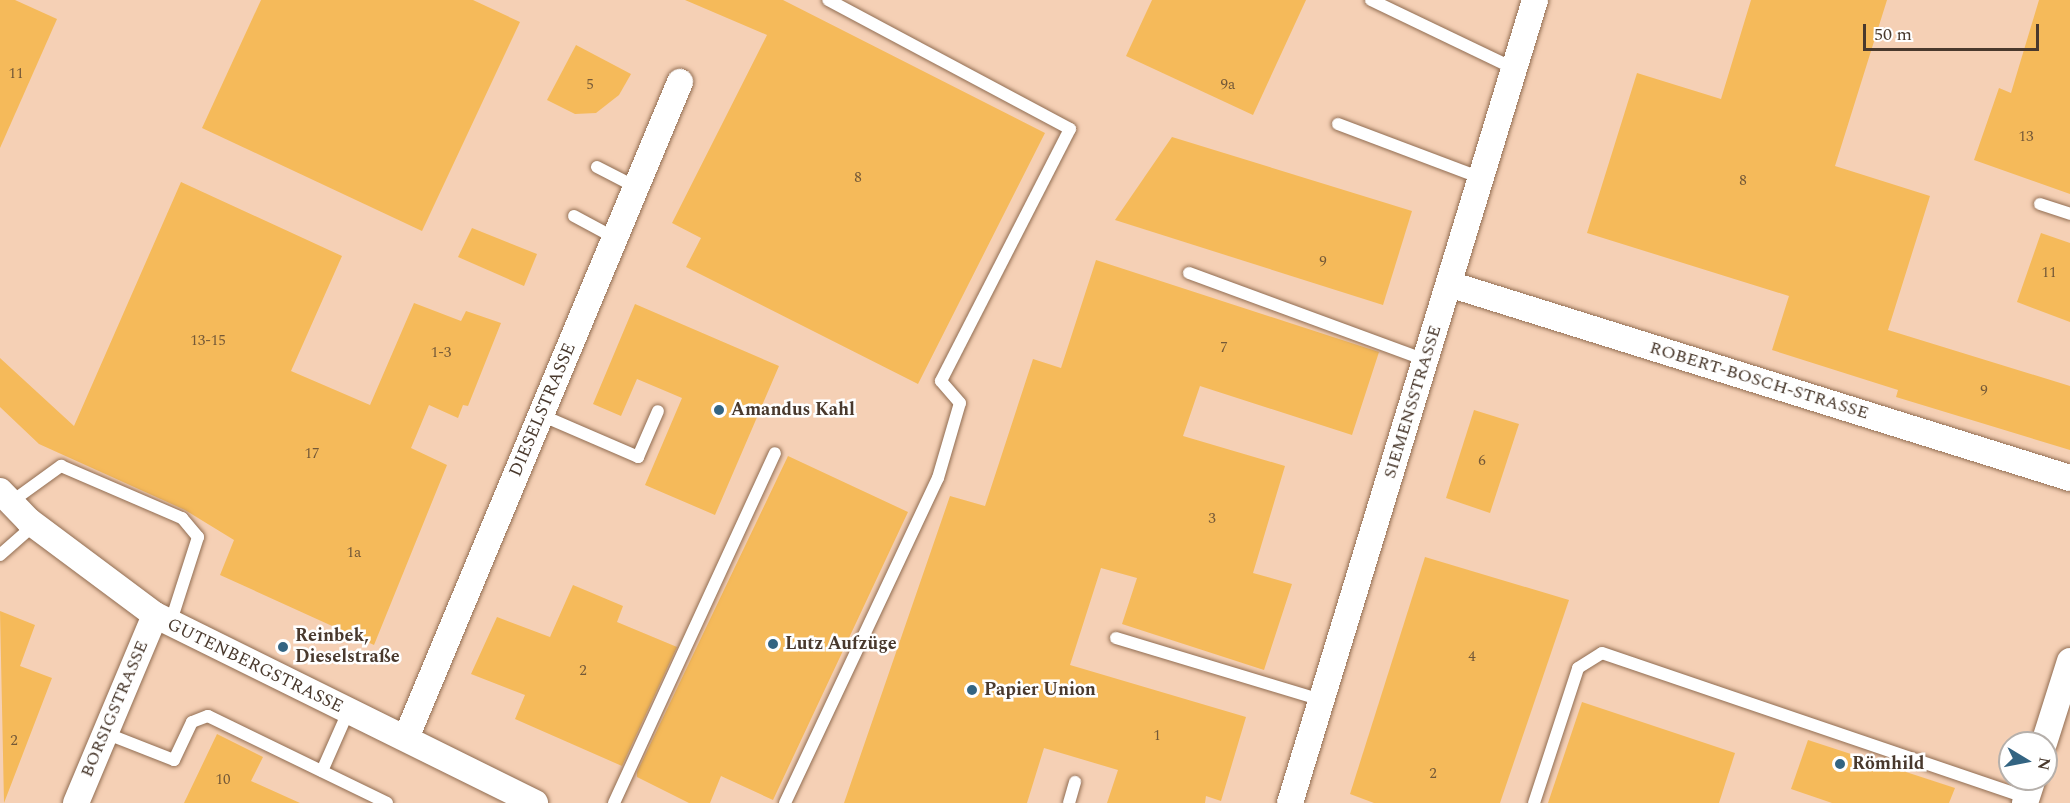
<!DOCTYPE html>
<html>
<head>
<meta charset="utf-8">
<style>
  body { margin:0 }
  #map { position:relative; width:2070px; height:803px; overflow:hidden; background:#feddc5; font-family:Spectral,serif }
  div>[style] { position:absolute }
  [style*='--x'] { left:calc(var(--x)*1px); top:calc(var(--y)*1px); width:calc(var(--w)*1px); rotate:calc(var(--a)*1deg) }
  .built>* { inset:0; background:#f5d0b5 }
  .building>* { inset:0; background:#f5ba5a }
  .roads { filter:drop-shadow(0 0 2px #916d52) drop-shadow(0 0 2px #916d52) }
  .lane>* { height:12px; margin:-6px; padding:0 6px; transform-origin:6px; border-radius:6px; background:#fff }
  .street>* { height:26px; margin:-13px; padding:0 13px; transform-origin:13px; border-radius:13px; background:#fff }
  .dots>* { width:16px; height:16px; translate:-50% -50%; box-sizing:border-box; border:3px solid #fff; border-radius:50% }
  span { translate:-50% -50%; white-space:nowrap; text-align:center; line-height:1.15; -webkit-text-stroke:5px #fff; paint-order:stroke }
  .number-label { font-size:15px; color:#745938 }
  .number-label span { -webkit-text-stroke-width:0 }
  .street-label { font-size:18px; color:#49392d }
  .poi-label { font-size:18px; color:#49392d; font-weight:700 }
  .left { translate:0 -50%; text-align:left }
  .north { position:absolute; left:1998px; top:731px; width:60px; height:60px; box-sizing:border-box; background:#fff; border:2px solid #b6b0ab; border-radius:50%; rotate:100deg; font-size:16px; font-weight:700; line-height:24px; text-align:center; color:#49392d }
  .north::after { content:''; display:block; margin:auto; width:21px; height:27px; background:#336482; clip-path:polygon(50% 0,100% 100%,50% 72%,0 100%) }
  .scale { position:absolute; left:1863px; top:24px; width:176px; height:27px; box-sizing:border-box; border:3px solid #49392d; border-top:0; padding-left:8px; font-size:18px; line-height:21px; white-space:nowrap; color:#49392d; -webkit-text-stroke:4px #fff; paint-order:stroke }
</style>
</head>
<body>
<div id="map">
  <div class="built">
    <div style="clip-path:polygon(evenodd,0 0,2070px 0,2070px 803px,0 803px,0 0,2010px 743px,2046px 743px,2046px 779px,2010px 779px,2010px 743px)"></div>
  </div>
  <div class="building">
    <div style="clip-path:polygon(0 0,15px 0,57px 19px,0 148px)"></div>
    <div style="clip-path:polygon(261px 0,473px 0,520px 22px,422px 231px,202px 128px)"></div>
    <div style="clip-path:polygon(685px 0,783px 0,1045px 133px,918px 384px,686px 267px,701px 238px,672px 223px,767px 35px)"></div>
    <div style="clip-path:polygon(1152px 0,1306px 0,1253px 115px,1126px 56px)"></div>
    <div style="clip-path:polygon(1751px 0,1887px 0,1835px 166px,1930px 196px,1888px 330px,2070px 386px,2070px 450px,1896px 397px,1898px 390px,1772px 350px,1789px 296px,1587px 233px,1637px 73px,1721px 99px)"></div>
    <div style="clip-path:polygon(2039px 0,2070px 0,2070px 194px,1974px 160px,1999px 88px,2011px 93px)"></div>
    <div style="clip-path:polygon(576px 45px,631px 74px,619px 95px,596px 113px,575px 114px,547px 100px)"></div>
    <div style="clip-path:polygon(1172px 137px,1412px 211px,1383px 305px,1115px 220px)"></div>
    <div style="clip-path:polygon(181px 182px,342px 256px,291px 371px,370px 405px,414px 303px,461px 321px,466px 311px,501px 323px,468px 406px,463px 405px,458px 418px,429px 405px,411px 448px,447px 465px,374px 645px,220px 575px,234px 540px,185px 510px,39px 444px,0 407px,0 358px,74px 426px)"></div>
    <div style="clip-path:polygon(472px 228px,537px 254px,524px 286px,458px 257px)"></div>
    <div style="clip-path:polygon(2041px 233px,2070px 243px,2070px 322px,2017px 302px)"></div>
    <div style="clip-path:polygon(1096px 260px,1379px 352px,1352px 435px,1200px 386px,1183px 436px,1285px 466px,1253px 573px,1292px 584px,1264px 670px,1122px 624px,1137px 578px,1101px 568px,1070px 665px,1246px 717px,1221px 801px,1206px 796px,1205px 803px,1107px 803px,1118px 770px,1044px 748px,1027px 803px,844px 803px,950px 496px,985px 506px,1033px 359px,1061px 368px)"></div>
    <div style="clip-path:polygon(635px 304px,779px 366px,715px 515px,645px 485px,682px 398px,637px 379px,621px 416px,593px 404px)"></div>
    <div style="clip-path:polygon(1474px 410px,1519px 424px,1490px 513px,1446px 498px)"></div>
    <div style="clip-path:polygon(788px 456px,908px 512px,773px 800px,721px 776px,710px 803px,689px 803px,637px 777px,637px 772px)"></div>
    <div style="clip-path:polygon(1425px 557px,1569px 600px,1500px 803px,1374px 803px,1350px 794px)"></div>
    <div style="clip-path:polygon(573px 585px,623px 606px,617px 622px,677px 647px,622px 766px,515px 719px,525px 695px,471px 674px,497px 617px,550px 637px)"></div>
    <div style="clip-path:polygon(0 611px,35px 625px,20px 666px,52px 678px,4px 803px)"></div>
    <div style="clip-path:polygon(1582px 702px,1735px 753px,1719px 803px,1548px 803px)"></div>
    <div style="clip-path:polygon(217px 734px,263px 757px,251px 781px,300px 803px,184px 803px)"></div>
    <div style="clip-path:polygon(1808px 740px,1955px 788px,1949px 803px,1832px 803px,1791px 789px)"></div>
  </div>
  <div class="roads">
    <div class="lane">
      <div style="--x:1371;--y:0;--w:160;--a:25.6"></div>
      <div style="--x:1338;--y:124;--w:153;--a:20.7"></div>
      <div style="--x:597;--y:167;--w:44;--a:27.1"></div>
      <div style="--x:2040;--y:204;--w:32;--a:18"></div>
      <div style="--x:574;--y:216;--w:47;--a:28.2"></div>
      <div style="--x:1189;--y:273;--w:252;--a:20.2"></div>
      <div style="--x:541;--y:415;--w:106;--a:23.4"></div>
      <div style="--x:638;--y:457;--w:50;--a:-66.5"></div>
      <div style="--x:11;--y:502;--w:62;--a:-35.8"></div>
      <div style="--x:61;--y:466;--w:132;--a:23.3"></div>
      <div style="--x:182;--y:518;--w:25;--a:50"></div>
      <div style="--x:198;--y:537;--w:91;--a:107.8"></div>
      <div style="--x:0;--y:555;--w:45;--a:-41.4"></div>
      <div style="--x:1116;--y:638;--w:215;--a:16.8"></div>
      <div style="--x:105;--y:733;--w:74;--a:21.4"></div>
      <div style="--x:174;--y:760;--w:42;--a:-64.7"></div>
      <div style="--x:192;--y:722;--w:17;--a:-21"></div>
      <div style="--x:208;--y:716;--w:199;--a:25.9"></div>
      <div style="--x:322;--y:771;--w:64;--a:-66.2"></div>
      <div style="--x:614;--y:803;--w:385;--a:-65.3"></div>
      <div style="--x:785;--y:803;--w:359;--a:-64.8"></div>
      <div style="--x:938;--y:478;--w:78;--a:-73.7"></div>
      <div style="--x:960;--y:403;--w:29;--a:-131"></div>
      <div style="--x:941;--y:381;--w:283;--a:-62.9"></div>
      <div style="--x:1070;--y:129;--w:274;--a:-151.9"></div>
      <div style="--x:1069;--y:803;--w:22;--a:-74"></div>
      <div style="--x:1534;--y:803;--w:142;--a:-71.9"></div>
      <div style="--x:1578;--y:668;--w:28;--a:-32"></div>
      <div style="--x:1602;--y:653;--w:449;--a:18.8"></div>
    </div>
    <div class="street">
      <div style="--x:1449;--y:284;--w:651;--a:17.35"></div>
      <div style="--x:0;--y:491;--w:42;--a:46"></div>
      <div style="--x:29;--y:521;--w:157;--a:36.7"></div>
      <div style="--x:155;--y:615;--w:424;--a:26.3"></div>
      <div style="--x:406;--y:738;--w:711;--a:-67.33"></div>
      <div style="--x:2044;--y:743;--w:86;--a:-72.4"></div>
      <div style="--x:76;--y:803;--w:204;--a:-67.2"></div>
      <div style="--x:1290;--y:803;--w:840;--a:-73.03"></div>
      <div style="--x:2025;--y:803;--w:25;--a:-72"></div>
    </div>
  </div>
  <div class="dots">
    <div style="left:719px;top:410px;background:#336482"></div>
    <div style="left:773px;top:644px;background:#336482"></div>
    <div style="left:283px;top:647px;background:#336482"></div>
    <div style="left:972px;top:690px;background:#336482"></div>
    <div style="left:1840px;top:764px;background:#336482"></div>
  </div>
  <div class="number-label">
    <span style="left:16px;top:74px">11</span>
    <span style="left:590px;top:85px">5</span>
    <span style="left:1228px;top:85px">9a</span>
    <span style="left:2026px;top:137px">13</span>
    <span style="left:858px;top:178px">8</span>
    <span style="left:1743px;top:181px">8</span>
    <span style="left:1323px;top:262px">9</span>
    <span style="left:2049px;top:273px">11</span>
    <span style="left:208px;top:341px">13-15</span>
    <span style="left:1224px;top:348px">7</span>
    <span style="left:441px;top:353px">1-3</span>
    <span style="left:1984px;top:391px">9</span>
    <span style="left:312px;top:454px">17</span>
    <span style="left:1482px;top:461px">6</span>
    <span style="left:1212px;top:519px">3</span>
    <span style="left:354px;top:553px">1a</span>
    <span style="left:1472px;top:657px">4</span>
    <span style="left:583px;top:671px">2</span>
    <span style="left:1157px;top:736px">1</span>
    <span style="left:14px;top:741px">2</span>
    <span style="left:1433px;top:774px">2</span>
    <span style="left:223px;top:780px">10</span>
  </div>
  <div class="street-label">
    <span style="left:1759px;top:381px;rotate:17deg">ROBERT-BOSCH-STRASSE</span>
    <span style="left:1413px;top:402px;rotate:-73deg">SIEMENSSTRASSE</span>
    <span style="left:543px;top:410px;rotate:-67deg">DIESELSTRASSE</span>
    <span style="left:255px;top:666px;rotate:26deg">GUTENBERGSTRASSE</span>
    <span style="left:115px;top:709px;rotate:-67deg">BORSIGSTRASSE</span>
  </div>
  <div class="poi-label">
    <span class="left" style="left:731px;top:410px">Amandus Kahl</span>
    <span class="left" style="left:295px;top:647px">Reinbek,<br>Dieselstraße</span>
    <span class="left" style="left:785px;top:644px">Lutz Aufzüge</span>
    <span class="left" style="left:984px;top:690px">Papier Union</span>
    <span class="left" style="left:1852px;top:764px">Römhild</span>
  </div>
  <div class="north">N</div>
  <div class="scale">50 m</div>
</div>
</body>
</html>
